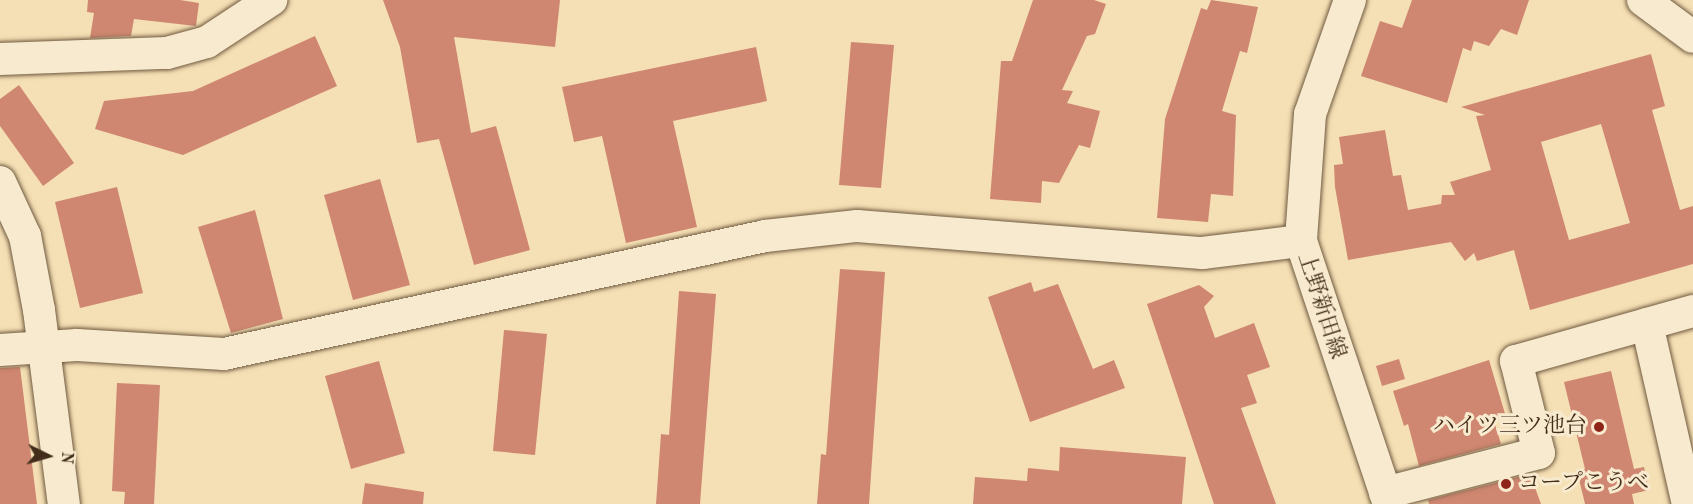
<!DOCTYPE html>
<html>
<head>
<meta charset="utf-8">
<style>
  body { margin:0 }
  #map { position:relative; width:1693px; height:504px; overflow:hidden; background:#f5dfb4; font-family:"Old Standard TT","Noto Serif JP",serif }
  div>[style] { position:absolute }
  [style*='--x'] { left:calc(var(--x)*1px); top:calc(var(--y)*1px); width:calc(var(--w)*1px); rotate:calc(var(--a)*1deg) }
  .building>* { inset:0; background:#cf8771 }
  .roads { filter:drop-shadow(0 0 2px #6f5a40) drop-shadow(0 0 2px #6f5a40) }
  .minor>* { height:32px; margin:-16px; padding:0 16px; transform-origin:16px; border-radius:16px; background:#f8eace }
  .dots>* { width:16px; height:16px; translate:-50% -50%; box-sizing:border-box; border:3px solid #f8eace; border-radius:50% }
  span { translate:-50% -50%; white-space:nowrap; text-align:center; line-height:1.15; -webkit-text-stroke:6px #f8eace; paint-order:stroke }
  .street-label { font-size:22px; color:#422d1a }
  .poi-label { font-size:22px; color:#422d1a }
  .right { translate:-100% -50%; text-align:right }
  .left { translate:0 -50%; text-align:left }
  .north { position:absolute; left:18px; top:426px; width:60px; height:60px; -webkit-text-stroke:4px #f8eace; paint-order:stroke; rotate:95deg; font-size:16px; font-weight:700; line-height:24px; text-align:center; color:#422d1a }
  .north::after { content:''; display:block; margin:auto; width:21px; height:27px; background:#422d1a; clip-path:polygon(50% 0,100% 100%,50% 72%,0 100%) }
</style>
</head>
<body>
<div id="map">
  <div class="building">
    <div style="clip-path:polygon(88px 0,180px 0,199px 3px,196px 26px,134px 19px,131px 36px,90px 38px,94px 13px,87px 12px)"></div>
    <div style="clip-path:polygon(383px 0,560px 0,555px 47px,454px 37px,471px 133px,496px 126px,530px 250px,474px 265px,439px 139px,417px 143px,400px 47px)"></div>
    <div style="clip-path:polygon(1033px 0,1094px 0,1106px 4px,1095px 34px,1087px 36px,1062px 90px,1073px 91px,1067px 103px,1100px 111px,1090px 148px,1079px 145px,1059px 183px,1042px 181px,1041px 203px,990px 199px,1001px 61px,1012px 61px)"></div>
    <div style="clip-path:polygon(1211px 0,1258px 7px,1247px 53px,1240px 51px,1222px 111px,1236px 115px,1233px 196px,1211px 194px,1208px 222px,1157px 218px,1165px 119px,1201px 8px,1207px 10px)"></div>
    <div style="clip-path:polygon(1412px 0,1529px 0,1517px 35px,1501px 29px,1489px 46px,1474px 41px,1471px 51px,1463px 48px,1447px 103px,1361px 76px,1380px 21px,1402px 28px)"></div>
    <div style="clip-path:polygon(315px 36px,337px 86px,183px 155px,95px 129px,104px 101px,193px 91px)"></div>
    <div style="clip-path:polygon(851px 42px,894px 45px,881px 188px,839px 185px)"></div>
    <div style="clip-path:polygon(756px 47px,767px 101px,673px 121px,697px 227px,626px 243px,602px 136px,574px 142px,562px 87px)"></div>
    <div style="clip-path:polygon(evenodd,1651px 54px,1665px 106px,1652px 110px,1680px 210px,1693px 206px,1693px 264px,1530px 310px,1514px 250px,1477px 261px,1474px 253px,1465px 261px,1451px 242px,1348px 260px,1335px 187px,1334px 165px,1343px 164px,1339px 137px,1385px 130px,1393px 176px,1401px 175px,1408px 210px,1441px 204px,1442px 195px,1455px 195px,1450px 182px,1491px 170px,1476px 116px,1485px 115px,1461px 107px,1651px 54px,1601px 124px,1630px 223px,1569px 240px,1541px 142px,1601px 124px)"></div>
    <div style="clip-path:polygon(19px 85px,74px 163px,43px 186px,0 126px,0 99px)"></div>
    <div style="clip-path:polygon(380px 179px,410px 285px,353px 300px,324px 195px)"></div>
    <div style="clip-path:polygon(117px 187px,143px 293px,80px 308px,55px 202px)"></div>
    <div style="clip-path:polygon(255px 210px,283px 319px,231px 333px,198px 227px)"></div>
    <div style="clip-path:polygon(840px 269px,885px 272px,869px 504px,817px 504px,821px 454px,826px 455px)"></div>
    <div style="clip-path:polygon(1031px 282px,1034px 292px,1058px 284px,1093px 369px,1114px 360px,1125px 388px,1030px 422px,988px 297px)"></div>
    <div style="clip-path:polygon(1199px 285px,1214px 296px,1204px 307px,1215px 338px,1254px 323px,1270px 367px,1247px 375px,1257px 403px,1241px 408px,1276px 504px,1214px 504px,1147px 304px)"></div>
    <div style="clip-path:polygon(679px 291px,716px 294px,700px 504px,656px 504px,661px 434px,669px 435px)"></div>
    <div style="clip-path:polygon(504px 330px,547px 334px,535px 455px,493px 451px)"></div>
    <div style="clip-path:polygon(1399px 359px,1405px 379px,1382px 386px,1376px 366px)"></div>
    <div style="clip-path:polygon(1489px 360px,1506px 417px,1494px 421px,1501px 444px,1419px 466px,1408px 424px,1404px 426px,1393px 391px)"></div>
    <div style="clip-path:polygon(379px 361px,405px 453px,351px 469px,325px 376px)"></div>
    <div style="clip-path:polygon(20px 367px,37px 504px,0 504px,0 368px)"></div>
    <div style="clip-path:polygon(1611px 371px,1634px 469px,1644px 467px,1649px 490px,1632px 494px,1634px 504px,1585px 504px,1577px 471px,1585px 469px,1564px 382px)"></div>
    <div style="clip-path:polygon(117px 383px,160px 385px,154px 504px,124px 504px,125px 492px,112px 491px)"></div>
    <div style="clip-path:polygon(1060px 447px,1186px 457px,1182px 504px,973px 504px,975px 477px,1027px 481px,1028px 468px,1059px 471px)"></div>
    <div style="clip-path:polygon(1530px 474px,1541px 504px,1429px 504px,1428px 500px)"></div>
    <div style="clip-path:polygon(365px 483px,424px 492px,423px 504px,362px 504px)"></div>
  </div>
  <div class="roads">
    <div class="minor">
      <div style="--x:1350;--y:0;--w:121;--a:109.3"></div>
      <div style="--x:1310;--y:114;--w:127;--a:94.1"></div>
      <div style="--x:1301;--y:241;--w:277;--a:71.5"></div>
      <div style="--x:1643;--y:0;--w:62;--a:36.5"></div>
      <div style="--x:0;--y:59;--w:167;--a:-2.1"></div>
      <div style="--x:167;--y:53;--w:41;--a:-15.4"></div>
      <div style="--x:207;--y:42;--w:77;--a:-33.3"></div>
      <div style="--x:0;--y:182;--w:60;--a:65.2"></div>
      <div style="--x:25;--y:236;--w:75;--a:79.3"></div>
      <div style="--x:39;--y:310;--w:196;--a:82.7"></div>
      <div style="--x:1647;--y:324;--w:185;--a:77.2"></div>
      <div style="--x:0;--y:350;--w:77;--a:-3.7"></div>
      <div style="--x:77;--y:345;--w:147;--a:3.5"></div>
      <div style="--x:224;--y:354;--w:554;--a:-12.3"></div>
      <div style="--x:765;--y:236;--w:93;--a:-6.2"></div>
      <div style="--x:857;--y:226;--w:346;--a:4.5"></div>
      <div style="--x:1202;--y:253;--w:100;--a:-6.9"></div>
      <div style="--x:1385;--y:493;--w:159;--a:-14.6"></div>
      <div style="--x:1539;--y:453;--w:95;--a:-104"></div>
      <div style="--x:1516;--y:361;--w:184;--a:-15.8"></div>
    </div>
  </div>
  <div class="dots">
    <div style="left:1599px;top:427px;background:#8f2418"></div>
    <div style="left:1506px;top:484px;background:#8f2418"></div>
  </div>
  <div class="street-label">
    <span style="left:1321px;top:306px;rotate:72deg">上野新田線</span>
  </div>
  <div class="poi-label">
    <span class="right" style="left:1587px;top:427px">ハイツ三ツ池台</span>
    <span class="left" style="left:1518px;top:484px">コープこうべ</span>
  </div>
  <div class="north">N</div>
</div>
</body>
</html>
